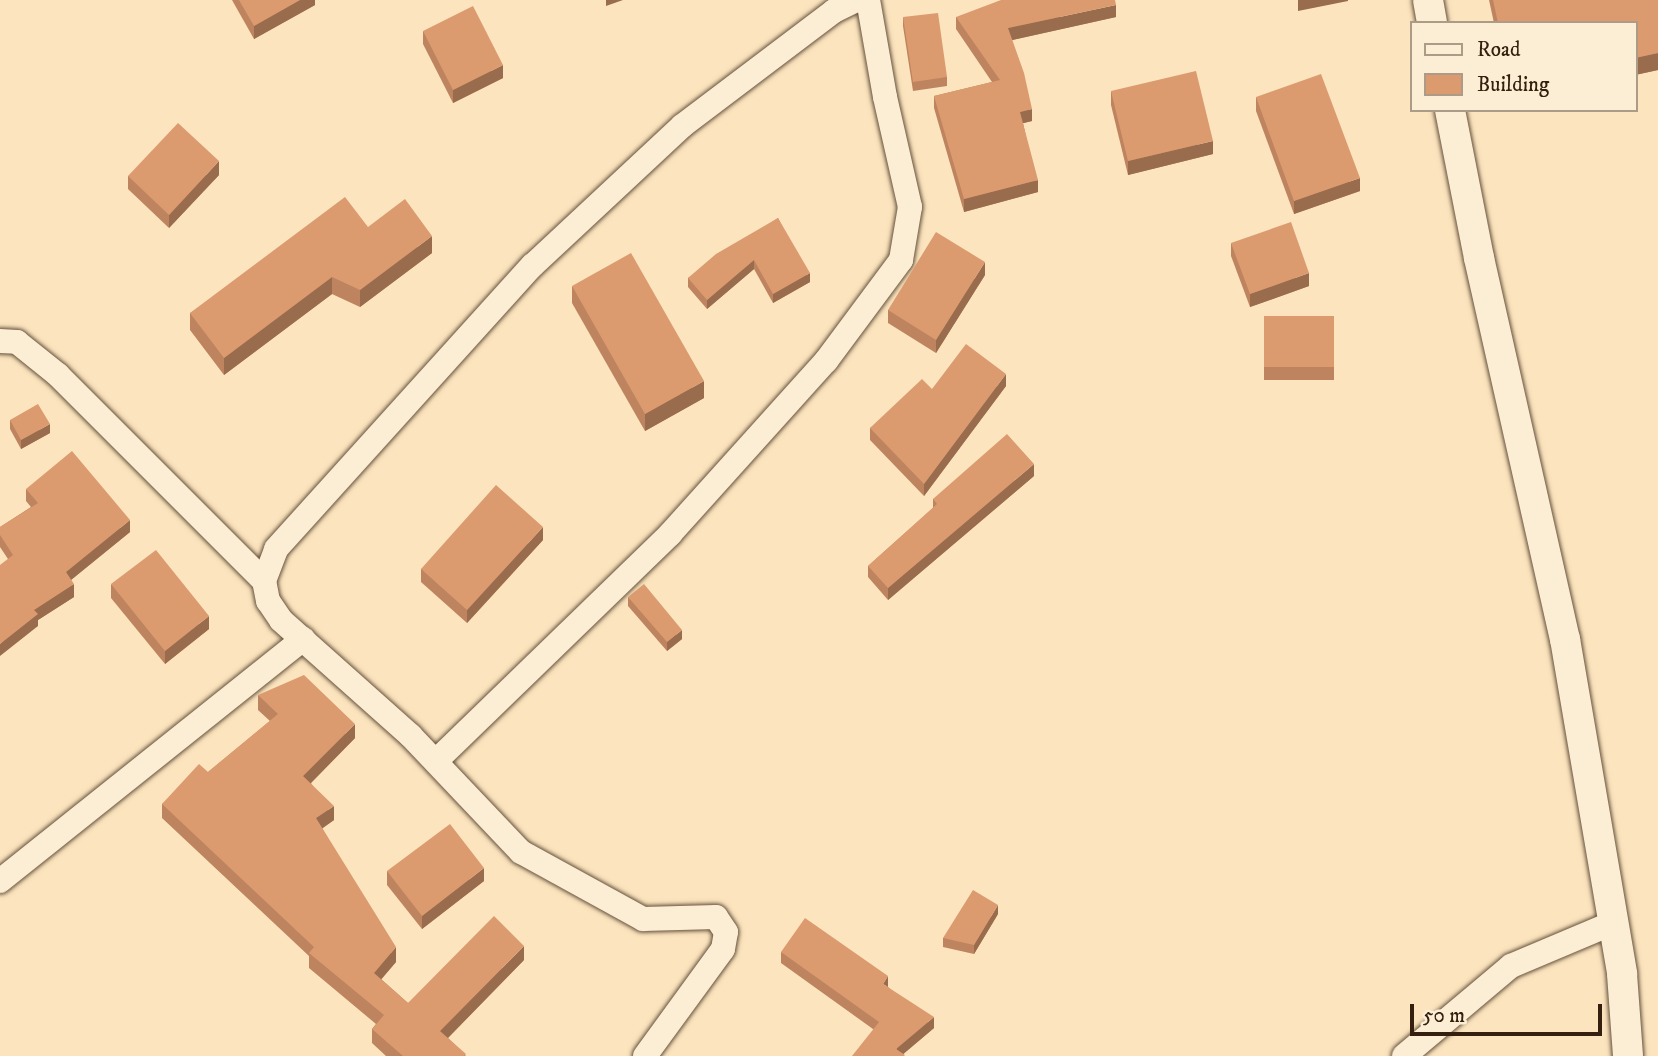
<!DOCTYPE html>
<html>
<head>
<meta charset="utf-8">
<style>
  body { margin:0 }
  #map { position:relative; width:1658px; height:1056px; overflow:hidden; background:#fbe4be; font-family:"IM FELL DW Pica",serif }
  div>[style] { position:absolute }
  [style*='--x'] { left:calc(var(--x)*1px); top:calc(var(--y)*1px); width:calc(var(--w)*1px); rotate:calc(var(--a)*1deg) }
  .roads { filter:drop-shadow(0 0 2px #66513b) drop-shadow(0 0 2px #66513b) }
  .minor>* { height:24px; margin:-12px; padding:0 12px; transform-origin:12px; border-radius:12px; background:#fcedd5 }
  .tertiary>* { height:30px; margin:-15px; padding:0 15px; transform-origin:15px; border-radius:15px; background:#fcedd5 }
  .wall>* { inset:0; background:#bd845f }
  .shaded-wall>* { inset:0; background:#9a6c4e }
  .building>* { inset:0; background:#dc9a6f }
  span { translate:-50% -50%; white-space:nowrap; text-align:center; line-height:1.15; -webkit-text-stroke:6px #fcedd5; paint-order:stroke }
  .legend { position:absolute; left:1410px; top:21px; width:228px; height:91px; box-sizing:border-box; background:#fcedd5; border:2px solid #ac9b86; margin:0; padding:9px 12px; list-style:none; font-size:21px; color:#35200f }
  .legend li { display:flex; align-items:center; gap:14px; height:35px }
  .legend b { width:35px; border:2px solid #ac9b86 }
  .scale { position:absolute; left:1410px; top:1004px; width:192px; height:32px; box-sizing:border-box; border:4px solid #35200f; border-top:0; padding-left:9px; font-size:21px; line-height:24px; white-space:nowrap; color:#35200f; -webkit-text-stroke:5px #fcedd5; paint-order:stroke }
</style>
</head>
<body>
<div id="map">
  <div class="roads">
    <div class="minor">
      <div style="--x:0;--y:341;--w:17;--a:3"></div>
      <div style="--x:17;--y:342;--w:53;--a:38.8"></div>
      <div style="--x:58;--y:375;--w:291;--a:45"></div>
      <div style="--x:436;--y:761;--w:326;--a:-44.1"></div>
      <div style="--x:670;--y:534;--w:233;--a:-48"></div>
      <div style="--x:826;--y:361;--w:126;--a:-53.4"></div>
      <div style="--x:901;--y:260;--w:54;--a:-80.4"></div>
      <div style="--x:910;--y:207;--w:113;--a:-102.8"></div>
      <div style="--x:885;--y:97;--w:98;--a:-99.9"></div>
      <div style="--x:0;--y:881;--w:388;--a:-38.6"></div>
      <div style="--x:645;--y:1056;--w:132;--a:-53.9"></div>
      <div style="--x:723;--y:949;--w:17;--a:-80"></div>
      <div style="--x:726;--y:932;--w:18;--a:-124"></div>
      <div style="--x:716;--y:917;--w:73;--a:178.4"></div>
      <div style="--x:643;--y:919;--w:139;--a:-151.2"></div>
      <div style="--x:521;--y:852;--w:160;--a:-133.5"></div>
      <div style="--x:411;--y:736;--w:174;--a:-138.3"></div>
      <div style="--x:281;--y:620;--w:23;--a:-124"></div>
      <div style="--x:268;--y:601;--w:20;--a:-101"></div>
      <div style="--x:264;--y:581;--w:34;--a:-69"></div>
      <div style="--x:276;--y:549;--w:383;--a:-47.9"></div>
      <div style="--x:533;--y:265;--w:204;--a:-43"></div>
      <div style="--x:682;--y:126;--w:191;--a:-37.1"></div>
      <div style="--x:834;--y:11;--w:25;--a:-26"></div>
      <div style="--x:1404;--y:1056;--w:140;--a:-40.1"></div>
      <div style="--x:1511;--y:966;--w:111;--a:-22.9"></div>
    </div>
    <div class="tertiary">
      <div style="--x:1428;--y:0;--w:23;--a:80"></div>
      <div style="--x:1450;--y:110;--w:151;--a:78.9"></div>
      <div style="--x:1479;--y:258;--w:391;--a:77.3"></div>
      <div style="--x:1565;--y:639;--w:340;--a:80.3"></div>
      <div style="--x:1622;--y:974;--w:82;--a:85.8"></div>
    </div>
  </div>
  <div class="wall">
    <div style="clip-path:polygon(232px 0,315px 0,315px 5px,254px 39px)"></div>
    <div style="clip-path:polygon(1489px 0,1658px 0,1658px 70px,1635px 75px,1635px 23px,1494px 23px)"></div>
    <div style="clip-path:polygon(903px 17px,947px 77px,947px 86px,913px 91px,903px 26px)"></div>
    <div style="clip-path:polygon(956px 17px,1116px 17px,1012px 40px,1032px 121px,1023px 123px,1038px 192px,964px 212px,934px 108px,934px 96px,992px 82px,956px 29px)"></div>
    <div style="clip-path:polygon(423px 31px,503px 78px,453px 103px,423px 44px)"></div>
    <div style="clip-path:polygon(1111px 91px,1213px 154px,1128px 175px,1111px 105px)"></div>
    <div style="clip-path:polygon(1256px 97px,1360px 191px,1294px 214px,1256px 111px)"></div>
    <div style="clip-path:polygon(219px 175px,169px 228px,128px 189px,128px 176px)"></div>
    <div style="clip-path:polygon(778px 218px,810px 282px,773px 303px,754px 269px,707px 309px,688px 287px,688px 278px)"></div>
    <div style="clip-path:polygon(368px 227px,432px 253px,360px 307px,332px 294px,224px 375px,190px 330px,190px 313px)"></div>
    <div style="clip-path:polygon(1231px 243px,1309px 286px,1250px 307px,1231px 256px)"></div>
    <div style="clip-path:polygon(985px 275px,936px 353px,888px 323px,888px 310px)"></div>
    <div style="clip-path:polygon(572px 286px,704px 398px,645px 431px,572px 303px)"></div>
    <div style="clip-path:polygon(1264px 316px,1334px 316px,1334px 380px,1264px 380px)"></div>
    <div style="clip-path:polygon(1006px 386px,924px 496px,870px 440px,870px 428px,932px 389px)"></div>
    <div style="clip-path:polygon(10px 420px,50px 433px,21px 449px,10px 429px)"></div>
    <div style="clip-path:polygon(1034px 476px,888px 600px,868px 577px,868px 566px,933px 508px,933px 499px)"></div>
    <div style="clip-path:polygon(26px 489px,130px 532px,71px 580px,74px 597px,38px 620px,38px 626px,8px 559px,0 547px,0 527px,31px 507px,26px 501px)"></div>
    <div style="clip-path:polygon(543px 540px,467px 623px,421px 582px,421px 569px)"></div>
    <div style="clip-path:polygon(111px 584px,209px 629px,165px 664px,111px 598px)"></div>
    <div style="clip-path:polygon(628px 597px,682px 639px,667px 651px,628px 606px)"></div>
    <div style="clip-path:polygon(258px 695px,355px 738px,311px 783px,334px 820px,322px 828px,396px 962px,381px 979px,408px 1003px,524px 960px,448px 1038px,466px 1056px,386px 1056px,372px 1043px,372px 1029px,376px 1024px,309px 968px,309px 956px,162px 818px,162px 804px,208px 772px,270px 721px,258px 710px)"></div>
    <div style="clip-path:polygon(387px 871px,484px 881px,422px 929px,387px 885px)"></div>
    <div style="clip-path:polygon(998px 914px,974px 954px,943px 947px,943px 938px)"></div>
    <div style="clip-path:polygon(781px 952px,888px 987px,934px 1028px,903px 1054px,873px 1029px,781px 963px)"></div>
  </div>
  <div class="shaded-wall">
    <div style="clip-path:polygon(300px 0,315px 0,315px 5px,254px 39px,254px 26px)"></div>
    <div style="clip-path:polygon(606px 0,623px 0,606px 6px)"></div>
    <div style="clip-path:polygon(1298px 0,1348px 0,1348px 1px,1298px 11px)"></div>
    <div style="clip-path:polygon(1116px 5px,1116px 17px,1008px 41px,1008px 28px)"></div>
    <div style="clip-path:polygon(1658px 53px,1658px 70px,1635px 75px,1635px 58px)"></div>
    <div style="clip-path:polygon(503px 65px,503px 78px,453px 103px,453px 90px)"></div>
    <div style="clip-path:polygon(1032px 109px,1032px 121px,1020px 124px,1020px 112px)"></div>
    <div style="clip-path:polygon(1213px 141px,1213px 154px,1128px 175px,1128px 161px)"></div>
    <div style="clip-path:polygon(219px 161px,219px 175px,169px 228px,169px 215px)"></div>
    <div style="clip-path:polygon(1360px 178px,1360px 191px,1294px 214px,1294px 201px)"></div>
    <div style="clip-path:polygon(1038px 180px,1038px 192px,964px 212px,964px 199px)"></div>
    <div style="clip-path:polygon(432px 236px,432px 253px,360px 307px,360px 290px)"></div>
    <div style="clip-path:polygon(754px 260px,754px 269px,707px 309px,707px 300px)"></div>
    <div style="clip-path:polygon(985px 262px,985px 275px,936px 353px,936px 340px)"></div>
    <div style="clip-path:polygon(810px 273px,810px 282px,773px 303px,773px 294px)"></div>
    <div style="clip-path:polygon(1309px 273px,1309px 286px,1250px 307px,1250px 294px)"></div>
    <div style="clip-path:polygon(332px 277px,332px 294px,224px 375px,224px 358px)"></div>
    <div style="clip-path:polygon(1006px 374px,1006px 386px,924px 496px,924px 484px)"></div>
    <div style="clip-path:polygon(704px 381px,704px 398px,645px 431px,645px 414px)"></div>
    <div style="clip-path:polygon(50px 424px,50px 433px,21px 449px,21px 440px)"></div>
    <div style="clip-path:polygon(1034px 464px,1034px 476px,888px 600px,888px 588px)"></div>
    <div style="clip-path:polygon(130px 520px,130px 532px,66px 584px,66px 572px)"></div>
    <div style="clip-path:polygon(543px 527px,543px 540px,467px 623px,467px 610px)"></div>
    <div style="clip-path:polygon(74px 584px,74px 597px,38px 620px,38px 626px,0 656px,0 644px,34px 610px)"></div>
    <div style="clip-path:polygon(209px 616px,209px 629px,165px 664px,165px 651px)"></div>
    <div style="clip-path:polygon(682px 630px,682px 639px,667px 651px,667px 642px)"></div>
    <div style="clip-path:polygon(355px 724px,355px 738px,303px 791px,303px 776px)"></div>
    <div style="clip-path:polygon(334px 806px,334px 820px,316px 833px,316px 818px)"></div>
    <div style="clip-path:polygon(484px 868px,484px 881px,422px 929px,422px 916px)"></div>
    <div style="clip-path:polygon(998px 905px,998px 914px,974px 954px,974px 945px)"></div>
    <div style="clip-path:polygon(524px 946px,524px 960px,440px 1046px,440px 1031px)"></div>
    <div style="clip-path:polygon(396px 947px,396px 962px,374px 988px,374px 973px)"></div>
    <div style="clip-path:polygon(888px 976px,888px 987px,883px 984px)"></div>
    <div style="clip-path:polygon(934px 1017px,934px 1028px,901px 1056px,896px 1049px)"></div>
  </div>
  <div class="building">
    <div style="clip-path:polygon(239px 0,300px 0,254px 26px)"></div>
    <div style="clip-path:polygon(1001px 0,1115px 0,1116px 5px,1008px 28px,1024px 73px,1032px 109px,1020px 112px,1038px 180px,964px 199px,934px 96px,1000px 80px,956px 17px)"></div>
    <div style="clip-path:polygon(1493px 0,1658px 0,1658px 53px,1635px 58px,1635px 23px,1498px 23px)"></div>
    <div style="clip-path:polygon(473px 6px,503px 65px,453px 90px,423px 31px)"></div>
    <div style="clip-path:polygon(938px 13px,947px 77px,913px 82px,903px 17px)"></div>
    <div style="clip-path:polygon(1196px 71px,1213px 141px,1128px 161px,1111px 91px)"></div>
    <div style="clip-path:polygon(1321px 74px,1360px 178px,1294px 201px,1256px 97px)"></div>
    <div style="clip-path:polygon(178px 123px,219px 161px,169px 215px,128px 176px)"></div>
    <div style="clip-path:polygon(345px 197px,368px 227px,405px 199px,432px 236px,360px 290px,332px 277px,224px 358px,190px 313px)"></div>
    <div style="clip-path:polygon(778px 218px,810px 273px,773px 294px,754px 260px,707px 300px,688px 278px,716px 254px)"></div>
    <div style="clip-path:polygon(1291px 222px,1309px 273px,1250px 294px,1231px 243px)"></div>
    <div style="clip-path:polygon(936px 232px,985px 262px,936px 340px,888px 310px)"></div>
    <div style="clip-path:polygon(631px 253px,704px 381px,645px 414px,572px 286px)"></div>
    <div style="clip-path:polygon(1264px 316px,1334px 316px,1334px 367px,1264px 367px)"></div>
    <div style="clip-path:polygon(966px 344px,1006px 374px,924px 484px,870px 428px,922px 379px,932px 389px)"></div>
    <div style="clip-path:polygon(38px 404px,50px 424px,21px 440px,10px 420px)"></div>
    <div style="clip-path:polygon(1007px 434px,1034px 464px,888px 588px,868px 566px,937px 504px,933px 499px)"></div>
    <div style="clip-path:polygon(72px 451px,130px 520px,66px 572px,74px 584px,34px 610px,38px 614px,0 644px,0 565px,13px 555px,0 535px,0 527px,38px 503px,26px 489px)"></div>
    <div style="clip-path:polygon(496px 485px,543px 527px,467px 610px,421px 569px)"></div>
    <div style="clip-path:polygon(156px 550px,209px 616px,165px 651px,111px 584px)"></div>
    <div style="clip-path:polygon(644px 584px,682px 630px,667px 642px,628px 597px)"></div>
    <div style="clip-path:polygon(304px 675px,355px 724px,303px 776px,334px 806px,316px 818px,396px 947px,374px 973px,408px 1003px,494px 916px,524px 946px,440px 1031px,466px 1054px,464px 1056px,403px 1056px,372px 1029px,384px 1015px,309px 953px,314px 947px,162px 804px,199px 764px,208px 772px,278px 714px,258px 695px)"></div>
    <div style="clip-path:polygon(450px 824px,484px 868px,422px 916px,387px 871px)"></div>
    <div style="clip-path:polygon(973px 890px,998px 905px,974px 945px,943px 938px)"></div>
    <div style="clip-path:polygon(805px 918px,888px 976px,883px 984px,934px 1017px,896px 1049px,905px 1055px,904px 1056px,852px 1056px,879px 1022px,781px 952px)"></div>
  </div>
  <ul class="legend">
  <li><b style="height:9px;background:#fcedd5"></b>Road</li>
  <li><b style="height:19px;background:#dc9a6f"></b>Building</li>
  </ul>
  <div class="scale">50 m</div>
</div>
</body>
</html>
